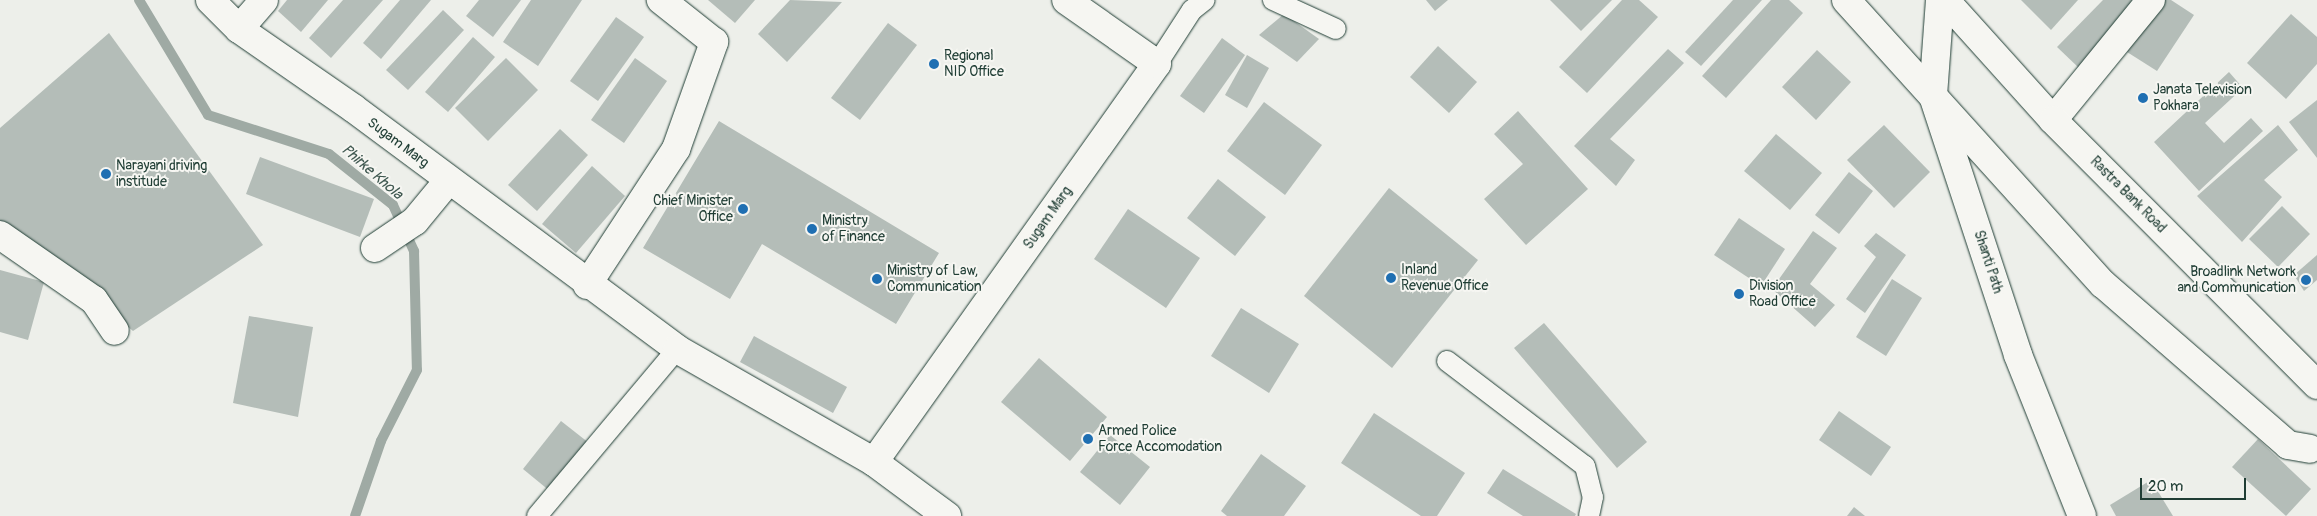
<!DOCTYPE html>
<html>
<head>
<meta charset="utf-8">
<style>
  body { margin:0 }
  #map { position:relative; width:2317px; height:516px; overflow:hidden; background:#edefea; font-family:Pangolin,sans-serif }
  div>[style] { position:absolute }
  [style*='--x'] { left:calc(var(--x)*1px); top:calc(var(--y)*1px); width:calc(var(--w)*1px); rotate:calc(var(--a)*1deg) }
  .stream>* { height:10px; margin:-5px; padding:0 5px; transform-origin:5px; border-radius:5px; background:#9faaa4 }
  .building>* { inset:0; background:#b4bdb8 }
  .roads { filter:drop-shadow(0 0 1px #1f3d34) drop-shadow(0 0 1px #1f3d34) }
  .service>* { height:20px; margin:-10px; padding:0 10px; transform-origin:10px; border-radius:10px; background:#f6f6f2 }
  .pedestrian>* { height:28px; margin:-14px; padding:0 14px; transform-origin:14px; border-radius:14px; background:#f6f6f2 }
  .minor>* { height:28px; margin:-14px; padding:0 14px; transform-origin:14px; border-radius:14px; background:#f6f6f2 }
  .secondary>* { height:28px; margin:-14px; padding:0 14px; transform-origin:14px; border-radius:14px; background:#f6f6f2 }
  .dots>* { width:14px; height:14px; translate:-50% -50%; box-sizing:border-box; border:2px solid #f6f6f2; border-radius:50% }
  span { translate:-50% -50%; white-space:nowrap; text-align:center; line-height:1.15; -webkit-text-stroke:4px #f6f6f2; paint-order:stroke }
  .poi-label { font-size:14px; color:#1f3d34 }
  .left { translate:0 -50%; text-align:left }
  .right { translate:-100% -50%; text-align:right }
  .street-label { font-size:14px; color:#1f3d34 }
  .water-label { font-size:15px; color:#3f5850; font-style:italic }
  .scale { position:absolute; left:2140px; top:478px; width:106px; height:22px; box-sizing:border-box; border:2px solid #1f3d34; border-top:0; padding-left:6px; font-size:15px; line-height:18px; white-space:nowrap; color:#1f3d34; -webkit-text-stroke:4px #f6f6f2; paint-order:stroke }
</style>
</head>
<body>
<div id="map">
  <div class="stream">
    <div style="--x:139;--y:0;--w:134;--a:59"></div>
    <div style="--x:208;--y:115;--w:127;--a:17.9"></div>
    <div style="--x:329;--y:154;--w:82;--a:38.6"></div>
    <div style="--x:393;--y:205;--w:51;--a:65.5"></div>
    <div style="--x:414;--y:251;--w:119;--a:88.6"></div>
    <div style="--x:417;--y:370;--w:80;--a:116.9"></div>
    <div style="--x:381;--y:441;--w:79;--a:109.1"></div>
  </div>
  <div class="building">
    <div style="clip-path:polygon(287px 0,328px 0,301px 32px,278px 11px)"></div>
    <div style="clip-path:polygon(343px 0,383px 0,331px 58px,309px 38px)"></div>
    <div style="clip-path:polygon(400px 0,431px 0,381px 59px,363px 43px)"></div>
    <div style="clip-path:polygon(479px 0,521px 0,493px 37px,466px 16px)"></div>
    <div style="clip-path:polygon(531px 0,582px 0,538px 66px,503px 42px)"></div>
    <div style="clip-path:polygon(708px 0,755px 0,735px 23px)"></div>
    <div style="clip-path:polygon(790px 0,842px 2px,787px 62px,758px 34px)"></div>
    <div style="clip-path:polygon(1426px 0,1448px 0,1435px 11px)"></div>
    <div style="clip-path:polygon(1550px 0,1612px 0,1581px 31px)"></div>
    <div style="clip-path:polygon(1622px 0,1639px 0,1658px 17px,1587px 93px,1559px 67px)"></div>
    <div style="clip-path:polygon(1733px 0,1762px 0,1701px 66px,1685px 52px)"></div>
    <div style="clip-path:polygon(1771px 0,1789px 0,1803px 13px,1726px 98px,1702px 76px)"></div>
    <div style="clip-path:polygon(2021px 0,2078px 0,2051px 30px)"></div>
    <div style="clip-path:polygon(2103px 0,2139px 0,2079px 68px,2057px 47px)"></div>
    <div style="clip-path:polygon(2161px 0,2171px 0,2194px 15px,2157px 71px,2127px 52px)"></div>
    <div style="clip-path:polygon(443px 10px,464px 30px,408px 90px,386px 70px)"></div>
    <div style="clip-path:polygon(1284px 14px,1319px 39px,1297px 62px,1259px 35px)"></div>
    <div style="clip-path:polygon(2291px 14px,2317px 37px,2317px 64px,2286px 99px,2247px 63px)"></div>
    <div style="clip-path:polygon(616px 17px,644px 37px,598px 101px,570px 81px)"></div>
    <div style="clip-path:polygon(888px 23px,917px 45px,860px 120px,831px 98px)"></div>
    <div style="clip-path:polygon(109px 33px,263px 245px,133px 331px,0 221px,0 128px)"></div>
    <div style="clip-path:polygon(473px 37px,495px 57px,448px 112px,425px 92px)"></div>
    <div style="clip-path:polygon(1222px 38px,1245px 55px,1204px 113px,1180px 96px)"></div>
    <div style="clip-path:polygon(1438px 46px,1477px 82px,1449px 113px,1410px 77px)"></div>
    <div style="clip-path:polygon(1668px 49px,1684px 63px,1610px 139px,1635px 160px,1616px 186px,1574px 146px)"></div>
    <div style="clip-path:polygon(1817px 50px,1851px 82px,1816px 120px,1782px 87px)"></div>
    <div style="clip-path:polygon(1247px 55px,1269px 68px,1247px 108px,1225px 95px)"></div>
    <div style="clip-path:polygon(506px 58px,538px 90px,488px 141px,455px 108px)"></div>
    <div style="clip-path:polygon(635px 58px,667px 81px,624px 143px,591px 120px)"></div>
    <div style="clip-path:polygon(2229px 72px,2243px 88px,2205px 123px,2224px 143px,2251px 118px,2263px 131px,2199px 191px,2154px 142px)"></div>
    <div style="clip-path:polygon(2317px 100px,2317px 158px,2289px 122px)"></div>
    <div style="clip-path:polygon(1264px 102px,1322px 145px,1285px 195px,1227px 151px)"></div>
    <div style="clip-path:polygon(1518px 111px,1588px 189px,1526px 245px,1484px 199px,1523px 164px,1494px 134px)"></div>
    <div style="clip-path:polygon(719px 121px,939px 253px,896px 324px,762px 244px,730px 299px,643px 248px)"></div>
    <div style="clip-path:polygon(1884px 125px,1930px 172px,1894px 208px,1847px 160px)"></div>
    <div style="clip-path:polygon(2278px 125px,2298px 150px,2264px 180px,2282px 197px,2242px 242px,2197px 196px)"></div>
    <div style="clip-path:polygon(560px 129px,588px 155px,537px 211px,508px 185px)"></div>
    <div style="clip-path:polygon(1776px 134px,1822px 173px,1790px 210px,1744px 171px)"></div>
    <div style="clip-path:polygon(260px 157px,374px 199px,360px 237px,246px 194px)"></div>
    <div style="clip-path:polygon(592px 166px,625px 196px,576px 253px,542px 224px)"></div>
    <div style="clip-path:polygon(1849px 172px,1873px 191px,1839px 234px,1815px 215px)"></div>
    <div style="clip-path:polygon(1218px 179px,1266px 217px,1235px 256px,1187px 218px)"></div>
    <div style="clip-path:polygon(1389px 188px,1478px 260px,1392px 368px,1304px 296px)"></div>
    <div style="clip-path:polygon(2282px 206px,2310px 234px,2278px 267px,2249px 239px)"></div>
    <div style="clip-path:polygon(1128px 209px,1200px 258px,1166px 308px,1094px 259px)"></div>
    <div style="clip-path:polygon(1739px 218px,1785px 249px,1761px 286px,1714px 255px)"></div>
    <div style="clip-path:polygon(1813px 231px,1837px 248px,1810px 284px,1835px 305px,1815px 327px,1772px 289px)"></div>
    <div style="clip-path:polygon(1876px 233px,1906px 255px,1865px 313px,1846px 299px,1876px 257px,1864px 246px)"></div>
    <div style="clip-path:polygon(2317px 255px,2317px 280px,2304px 291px,2294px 275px)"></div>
    <div style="clip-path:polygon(0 270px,44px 282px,28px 340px,0 332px)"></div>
    <div style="clip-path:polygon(1892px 279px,1922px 298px,1886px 356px,1856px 337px)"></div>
    <div style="clip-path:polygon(1241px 308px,1299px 344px,1269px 393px,1211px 356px)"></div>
    <div style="clip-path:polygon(249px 316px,313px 327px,298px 417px,233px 403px)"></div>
    <div style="clip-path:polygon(1544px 323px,1647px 442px,1617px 468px,1514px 348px)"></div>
    <div style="clip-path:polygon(754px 336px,847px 387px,833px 413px,740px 362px)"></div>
    <div style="clip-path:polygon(1039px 358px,1107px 417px,1070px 461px,1001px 402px)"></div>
    <div style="clip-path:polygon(1839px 411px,1891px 447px,1871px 476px,1819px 440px)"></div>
    <div style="clip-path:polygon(1374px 413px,1465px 473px,1437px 516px,1421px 516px,1341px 463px)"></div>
    <div style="clip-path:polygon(561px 421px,589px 443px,551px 492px,523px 469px)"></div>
    <div style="clip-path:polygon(1110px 435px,1150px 467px,1120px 505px,1080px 472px)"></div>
    <div style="clip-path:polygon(2258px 439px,2311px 489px,2286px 516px,2232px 467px)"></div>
    <div style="clip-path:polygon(1261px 454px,1306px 486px,1284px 516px,1227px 516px,1221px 511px)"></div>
    <div style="clip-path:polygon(1503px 469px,1576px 514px,1575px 516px,1523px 516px,1487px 493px)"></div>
    <div style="clip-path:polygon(2151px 480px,2173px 516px,2116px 516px,2110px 505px)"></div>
    <div style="clip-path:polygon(1854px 507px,1865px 516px,1847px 516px)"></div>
  </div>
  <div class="roads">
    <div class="service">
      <div style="--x:1273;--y:0;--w:69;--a:24.7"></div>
      <div style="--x:1157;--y:64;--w:64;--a:-57.1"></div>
      <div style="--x:1192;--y:10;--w:16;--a:-38"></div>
      <div style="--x:1447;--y:361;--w:173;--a:37.3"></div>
      <div style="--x:1585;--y:466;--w:32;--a:76"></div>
      <div style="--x:1593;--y:497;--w:19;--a:102"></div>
      <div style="--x:537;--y:516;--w:218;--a:-50"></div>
    </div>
    <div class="pedestrian">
      <div style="--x:1846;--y:0;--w:383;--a:47.9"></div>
      <div style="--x:2103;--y:284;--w:245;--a:41"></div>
      <div style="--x:2288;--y:445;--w:22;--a:10"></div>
    </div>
    <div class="minor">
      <div style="--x:210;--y:0;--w:41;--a:45"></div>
      <div style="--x:239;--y:29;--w:139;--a:34.7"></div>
      <div style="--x:353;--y:108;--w:404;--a:36.6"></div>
      <div style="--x:677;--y:349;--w:227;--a:29.8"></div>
      <div style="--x:874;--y:462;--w:91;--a:36.5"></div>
      <div style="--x:239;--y:29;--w:38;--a:-49"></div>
      <div style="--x:2053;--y:120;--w:155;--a:-50.8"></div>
      <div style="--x:0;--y:235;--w:114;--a:34.7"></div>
      <div style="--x:94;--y:300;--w:37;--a:56"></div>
      <div style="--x:375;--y:248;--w:48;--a:-34"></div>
      <div style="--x:415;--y:221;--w:52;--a:-50.5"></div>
      <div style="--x:587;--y:285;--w:163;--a:-56.8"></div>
      <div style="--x:676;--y:149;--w:114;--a:-70.4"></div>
      <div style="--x:714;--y:42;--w:68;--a:-141.6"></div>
      <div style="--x:874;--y:462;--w:488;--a:-54.6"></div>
      <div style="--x:1157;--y:64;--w:111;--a:-144.9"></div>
    </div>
    <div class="secondary">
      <div style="--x:1940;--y:0;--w:96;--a:94.2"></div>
      <div style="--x:1933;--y:96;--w:273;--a:71.8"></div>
      <div style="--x:2018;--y:355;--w:173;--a:68.3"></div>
      <div style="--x:1945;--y:0;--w:161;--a:48"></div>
      <div style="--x:2053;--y:120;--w:374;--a:45.1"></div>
    </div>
  </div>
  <div class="dots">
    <div style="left:934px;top:64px;background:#1f6fb2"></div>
    <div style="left:2143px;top:98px;background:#1f6fb2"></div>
    <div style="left:106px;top:174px;background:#1f6fb2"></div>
    <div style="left:743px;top:209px;background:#1f6fb2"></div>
    <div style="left:812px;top:229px;background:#1f6fb2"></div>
    <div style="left:1391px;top:278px;background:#1f6fb2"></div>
    <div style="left:877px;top:279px;background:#1f6fb2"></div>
    <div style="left:2306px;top:280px;background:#1f6fb2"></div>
    <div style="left:1739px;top:294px;background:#1f6fb2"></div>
    <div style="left:1088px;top:439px;background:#1f6fb2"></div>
  </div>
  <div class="poi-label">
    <span class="left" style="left:944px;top:64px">Regional<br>NID Office</span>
    <span class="left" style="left:2153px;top:98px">Janata Television<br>Pokhara</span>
    <span class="left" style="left:116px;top:174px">Narayani driving<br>institude</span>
    <span class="right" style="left:733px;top:209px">Chief Minister<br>Office</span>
    <span class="left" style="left:822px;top:229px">Ministry<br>of Finance</span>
    <span class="left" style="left:1401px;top:278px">Inland<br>Revenue Office</span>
    <span class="left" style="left:887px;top:279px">Ministry of Law,<br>Communication</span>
    <span class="right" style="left:2296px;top:280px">Broadlink Network<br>and Communication</span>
    <span class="left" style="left:1749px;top:294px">Division<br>Road Office</span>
    <span class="left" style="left:1098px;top:439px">Armed Police<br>Force Accomodation</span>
  </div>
  <div class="street-label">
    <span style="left:398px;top:143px;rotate:37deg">Sugam Marg</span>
    <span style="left:2128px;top:195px;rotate:45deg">Rastra Bank Road</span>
    <span style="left:1048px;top:218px;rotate:-55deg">Sugam Marg</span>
    <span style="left:1988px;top:262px;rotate:72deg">Shanti Path</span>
  </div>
  <div class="water-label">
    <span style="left:372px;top:172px;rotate:41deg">Phirke Khola</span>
  </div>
  <div class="scale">20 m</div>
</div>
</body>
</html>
